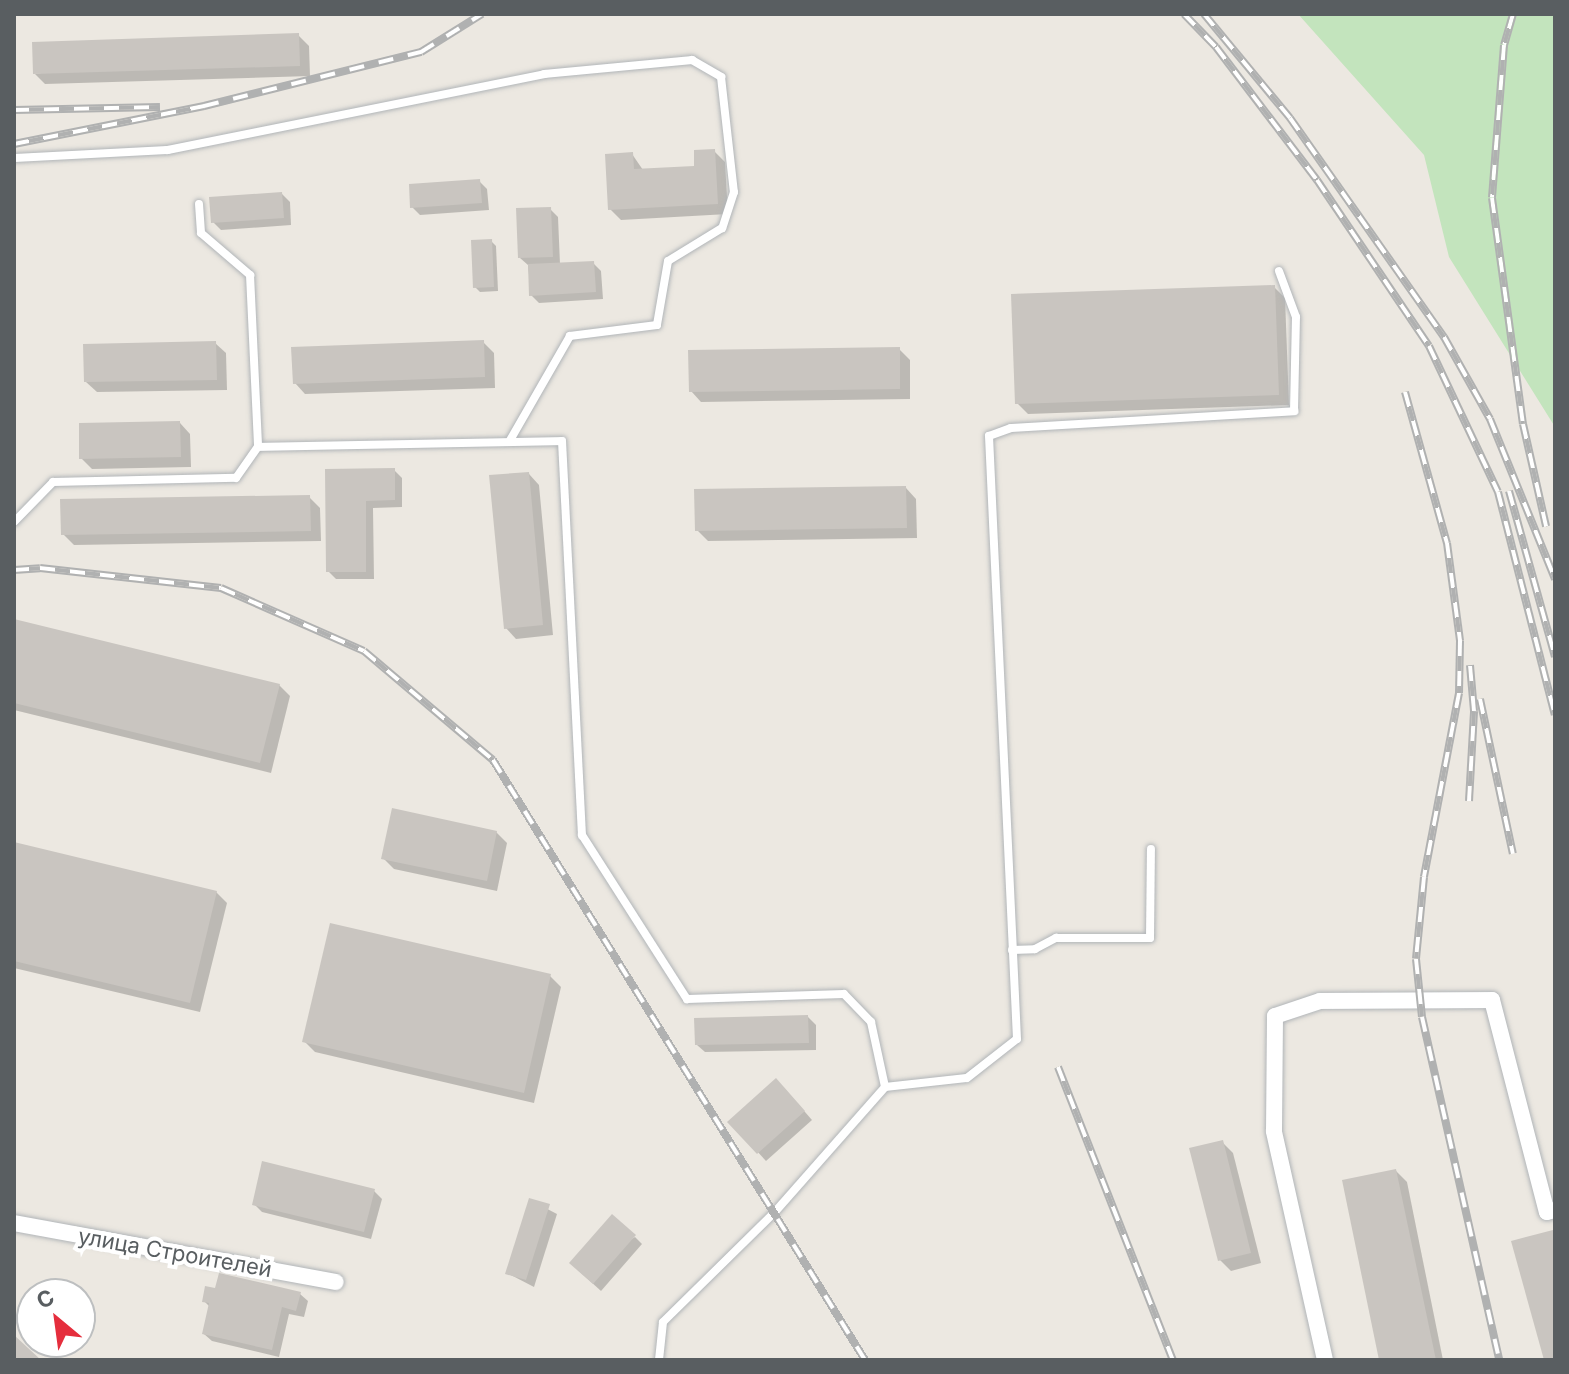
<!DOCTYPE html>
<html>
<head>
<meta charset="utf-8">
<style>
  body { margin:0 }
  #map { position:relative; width:1569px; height:1374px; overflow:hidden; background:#ece8e1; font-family:Inter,sans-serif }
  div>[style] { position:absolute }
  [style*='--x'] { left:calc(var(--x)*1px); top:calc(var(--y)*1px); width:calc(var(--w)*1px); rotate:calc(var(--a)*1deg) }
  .green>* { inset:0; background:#c3e4bd }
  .shadow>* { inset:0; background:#0003 }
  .building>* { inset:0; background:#c9c5c0 }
  .roads { filter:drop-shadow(0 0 2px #b1b5b8) drop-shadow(0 0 2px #b1b5b8) }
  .service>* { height:8px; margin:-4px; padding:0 4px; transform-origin:4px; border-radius:4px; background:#fff }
  .minor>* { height:16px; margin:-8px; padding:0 8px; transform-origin:8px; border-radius:8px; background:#fff }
  .rail>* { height:8px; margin-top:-4px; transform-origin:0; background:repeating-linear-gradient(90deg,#fff 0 15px,#b0b1b1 0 30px); box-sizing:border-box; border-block:2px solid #b0b1b1 }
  span { translate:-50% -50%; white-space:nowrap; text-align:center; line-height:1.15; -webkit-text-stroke:8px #fff; paint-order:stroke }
  .street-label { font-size:22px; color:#595e61 }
  .frame { position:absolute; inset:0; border:16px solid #595e61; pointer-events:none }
  .north { position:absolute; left:16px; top:1278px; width:80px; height:80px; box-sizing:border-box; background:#fff; border:2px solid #bdbfc0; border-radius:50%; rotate:331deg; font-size:22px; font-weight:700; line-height:32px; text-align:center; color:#595e61 }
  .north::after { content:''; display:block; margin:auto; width:28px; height:36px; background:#e52e3d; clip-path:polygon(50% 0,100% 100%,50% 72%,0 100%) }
</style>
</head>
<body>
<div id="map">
  <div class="green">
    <div style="clip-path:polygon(1298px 14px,1555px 14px,1555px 427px,1449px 257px,1424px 155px)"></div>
  </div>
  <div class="shadow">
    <div style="clip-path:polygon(298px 35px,309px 46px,310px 76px,45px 84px,35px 74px)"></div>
    <div style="clip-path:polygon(714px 151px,725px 162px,728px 214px,621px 220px,610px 209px,632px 154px,643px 170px,696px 168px)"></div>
    <div style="clip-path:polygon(480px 182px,487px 189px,489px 210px,420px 215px,412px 207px)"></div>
    <div style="clip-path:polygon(282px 194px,290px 202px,291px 225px,221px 230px,213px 222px)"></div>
    <div style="clip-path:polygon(550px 209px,558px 217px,560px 264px,593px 263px,601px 271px,603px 299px,539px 303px,531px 295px,528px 265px,520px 258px)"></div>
    <div style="clip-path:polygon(491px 241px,496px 246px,498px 291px,480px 292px,475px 287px)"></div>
    <div style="clip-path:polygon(1274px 287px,1285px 298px,1289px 405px,1028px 414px,1017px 403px)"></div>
    <div style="clip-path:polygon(483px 342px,494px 353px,495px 388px,305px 394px,295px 383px)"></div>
    <div style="clip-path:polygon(215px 343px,226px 353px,227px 390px,97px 392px,86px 382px)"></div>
    <div style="clip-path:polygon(899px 349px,910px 360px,910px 399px,701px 402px,691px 391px)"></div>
    <div style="clip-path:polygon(180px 423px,190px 434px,191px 467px,92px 469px,81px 458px)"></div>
    <div style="clip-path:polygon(394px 470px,402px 478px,402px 507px,373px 508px,374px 579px,336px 579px,328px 571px,327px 471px)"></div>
    <div style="clip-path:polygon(529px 474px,539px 485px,553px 635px,516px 639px,506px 628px)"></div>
    <div style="clip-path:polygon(906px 488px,916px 499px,917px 538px,708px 541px,697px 530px)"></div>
    <div style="clip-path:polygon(309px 497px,320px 508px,321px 541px,74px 545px,63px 534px)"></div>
    <div style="clip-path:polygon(14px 621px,279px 685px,290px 696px,271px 773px,14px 710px)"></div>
    <div style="clip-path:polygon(496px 832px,507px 843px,497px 891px,394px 869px,383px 858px)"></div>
    <div style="clip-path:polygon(14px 844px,216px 892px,227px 903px,200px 1012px,14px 968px)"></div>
    <div style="clip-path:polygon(331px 926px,550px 976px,561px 987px,534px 1103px,315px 1052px,304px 1041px)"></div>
    <div style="clip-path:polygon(808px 1017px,816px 1025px,816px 1050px,705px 1052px,697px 1045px)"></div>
    <div style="clip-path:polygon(784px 1088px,812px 1120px,766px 1161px,730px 1122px)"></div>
    <div style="clip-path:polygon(1222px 1142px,1233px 1153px,1261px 1263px,1231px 1271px,1220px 1260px)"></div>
    <div style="clip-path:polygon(1396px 1171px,1407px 1182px,1443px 1360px,1381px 1360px)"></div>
    <div style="clip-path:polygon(374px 1191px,382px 1199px,371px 1239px,262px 1212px,254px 1204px)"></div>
    <div style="clip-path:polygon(530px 1200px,557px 1214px,534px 1287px,507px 1273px)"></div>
    <div style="clip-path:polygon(1552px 1232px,1555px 1360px,1546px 1360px)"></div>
    <div style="clip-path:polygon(635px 1237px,642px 1244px,601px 1291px,579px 1271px)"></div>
    <div style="clip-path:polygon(300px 1294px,308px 1301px,304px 1317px,289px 1314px,279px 1357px,212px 1341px,204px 1334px,210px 1307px,204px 1301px)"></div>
  </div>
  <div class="building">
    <div style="clip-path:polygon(299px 33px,300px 66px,33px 74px,32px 42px)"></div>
    <div style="clip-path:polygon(715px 149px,718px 204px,608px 210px,605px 154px,633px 152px,634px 169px,694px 166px,694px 150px)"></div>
    <div style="clip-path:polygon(480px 179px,482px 203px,410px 208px,409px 184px)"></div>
    <div style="clip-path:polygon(282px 192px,284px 218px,211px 223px,209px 197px)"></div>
    <div style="clip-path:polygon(551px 207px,553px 257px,518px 258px,516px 208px)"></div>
    <div style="clip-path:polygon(492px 239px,494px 287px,473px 288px,471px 240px)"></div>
    <div style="clip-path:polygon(594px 261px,596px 292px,529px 296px,528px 264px)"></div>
    <div style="clip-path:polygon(1275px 285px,1279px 395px,1015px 404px,1011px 294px)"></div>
    <div style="clip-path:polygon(484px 340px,485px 377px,293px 384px,291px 347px)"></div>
    <div style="clip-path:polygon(216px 341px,217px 380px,84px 382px,83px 344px)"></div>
    <div style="clip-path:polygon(900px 347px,900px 389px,689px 392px,688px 350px)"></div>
    <div style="clip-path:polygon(180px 421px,181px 457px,79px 459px,79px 423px)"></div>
    <div style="clip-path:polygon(395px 468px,395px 500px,366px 501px,366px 572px,326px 572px,325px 469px)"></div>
    <div style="clip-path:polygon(529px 472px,543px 625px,504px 629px,489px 475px)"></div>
    <div style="clip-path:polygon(906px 486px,907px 528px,695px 531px,694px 489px)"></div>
    <div style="clip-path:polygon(310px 495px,311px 531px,61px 535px,60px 499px)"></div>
    <div style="clip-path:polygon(14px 619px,280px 684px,260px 763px,14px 703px)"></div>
    <div style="clip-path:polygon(392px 808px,497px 831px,487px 881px,381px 859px)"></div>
    <div style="clip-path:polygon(14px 842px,217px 891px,190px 1003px,14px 961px)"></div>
    <div style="clip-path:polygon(330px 923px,551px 974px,524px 1093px,302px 1042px)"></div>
    <div style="clip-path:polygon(808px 1015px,809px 1043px,695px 1045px,694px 1018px)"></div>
    <div style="clip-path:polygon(776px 1078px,805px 1111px,757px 1154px,727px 1122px)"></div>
    <div style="clip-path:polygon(1223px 1140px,1251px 1253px,1218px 1261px,1189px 1148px)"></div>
    <div style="clip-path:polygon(262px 1161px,375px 1189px,364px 1232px,252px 1205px)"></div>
    <div style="clip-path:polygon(1396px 1169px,1436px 1360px,1379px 1360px,1342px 1180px)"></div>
    <div style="clip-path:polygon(529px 1198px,550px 1204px,526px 1280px,505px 1274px)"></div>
    <div style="clip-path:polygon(612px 1214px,636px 1235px,593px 1284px,569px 1263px)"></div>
    <div style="clip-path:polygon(1553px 1230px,1555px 1360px,1544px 1360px,1511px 1241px)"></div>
    <div style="clip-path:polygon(219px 1273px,301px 1292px,296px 1311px,282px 1307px,272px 1350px,202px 1334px,209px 1303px,202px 1302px,205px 1286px,215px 1288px)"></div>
    <div style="clip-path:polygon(14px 1335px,41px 1360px,14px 1360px)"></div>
  </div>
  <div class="roads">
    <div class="service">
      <div style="--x:14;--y:158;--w:154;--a:-3"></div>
      <div style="--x:168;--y:150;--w:384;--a:-11.4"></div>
      <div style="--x:544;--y:74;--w:149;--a:-5.4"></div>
      <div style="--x:692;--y:60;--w:34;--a:30"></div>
      <div style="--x:721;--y:77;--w:116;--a:83.6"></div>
      <div style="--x:734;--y:192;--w:38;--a:108"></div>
      <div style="--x:722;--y:228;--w:63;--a:148.6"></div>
      <div style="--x:668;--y:261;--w:65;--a:99.8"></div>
      <div style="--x:657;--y:325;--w:88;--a:172.8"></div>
      <div style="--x:570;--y:336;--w:122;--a:119.9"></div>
      <div style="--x:199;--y:204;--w:29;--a:86"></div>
      <div style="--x:201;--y:233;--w:65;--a:40.6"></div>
      <div style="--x:250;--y:275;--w:172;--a:87.3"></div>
      <div style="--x:14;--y:522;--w:56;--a:-45.7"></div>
      <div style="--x:53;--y:482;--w:183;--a:-1.3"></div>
      <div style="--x:236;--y:478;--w:38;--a:-55"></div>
      <div style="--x:258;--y:447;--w:304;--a:-1.1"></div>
      <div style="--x:562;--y:441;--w:395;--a:87.1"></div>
      <div style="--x:582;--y:835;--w:195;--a:57.4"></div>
      <div style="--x:687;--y:999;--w:157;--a:-1.8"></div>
      <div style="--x:844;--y:994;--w:39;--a:46"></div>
      <div style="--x:871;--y:1022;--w:66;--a:77.8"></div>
      <div style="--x:1012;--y:950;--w:23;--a:-2"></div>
      <div style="--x:1035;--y:949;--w:24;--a:-28"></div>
      <div style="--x:1056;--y:938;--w:94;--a:0"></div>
      <div style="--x:1150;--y:938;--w:89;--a:-89.4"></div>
      <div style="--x:659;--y:1360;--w:38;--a:-84"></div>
      <div style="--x:663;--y:1322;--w:156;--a:-44.5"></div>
      <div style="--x:774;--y:1213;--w:168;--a:-48.6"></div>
      <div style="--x:885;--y:1087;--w:82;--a:-6.3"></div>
      <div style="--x:967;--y:1078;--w:63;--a:-38"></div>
      <div style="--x:1017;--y:1039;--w:604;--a:-92.66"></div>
      <div style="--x:989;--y:436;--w:23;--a:-20"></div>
      <div style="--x:1011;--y:428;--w:284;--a:-3.4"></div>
      <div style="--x:1294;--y:411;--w:94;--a:-88.8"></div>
      <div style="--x:1296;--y:317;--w:49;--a:-110.3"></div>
    </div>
    <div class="minor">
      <div style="--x:14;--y:1223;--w:327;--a:10.4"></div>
      <div style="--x:1325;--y:1360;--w:235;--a:-102.6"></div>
      <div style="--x:1274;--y:1131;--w:115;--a:-89.5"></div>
      <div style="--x:1275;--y:1016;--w:47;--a:-18.4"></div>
      <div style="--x:1320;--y:1001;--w:172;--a:-0.3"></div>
      <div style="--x:1492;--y:1000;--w:219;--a:75.5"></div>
      <div style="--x:1547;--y:1212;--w:8;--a:-14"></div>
    </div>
  </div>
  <div class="rail">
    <div style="--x:1184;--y:14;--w:46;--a:45.9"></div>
    <div style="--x:1216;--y:47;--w:167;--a:52.8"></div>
    <div style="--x:1317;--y:180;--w:200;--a:56"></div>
    <div style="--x:1429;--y:346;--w:161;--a:64.7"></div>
    <div style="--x:1498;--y:492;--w:230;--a:75.7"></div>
    <div style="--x:1204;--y:14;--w:135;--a:50.4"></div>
    <div style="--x:1290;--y:118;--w:268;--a:54.9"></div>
    <div style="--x:1444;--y:337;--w:94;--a:60.7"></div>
    <div style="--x:1490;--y:419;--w:173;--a:67.9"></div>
    <div style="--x:1513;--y:14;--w:32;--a:106"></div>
    <div style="--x:1504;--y:45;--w:153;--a:94.5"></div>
    <div style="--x:1492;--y:198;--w:228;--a:82.2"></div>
    <div style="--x:1523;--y:424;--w:105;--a:77.3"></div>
    <div style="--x:14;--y:110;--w:146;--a:-1.2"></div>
    <div style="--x:14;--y:144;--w:194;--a:-11.3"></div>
    <div style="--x:204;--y:106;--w:224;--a:-14"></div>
    <div style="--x:421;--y:52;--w:72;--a:-31.9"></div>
    <div style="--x:1405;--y:392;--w:157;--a:74.5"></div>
    <div style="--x:1447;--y:543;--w:99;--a:82.4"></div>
    <div style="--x:1460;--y:641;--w:52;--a:91.1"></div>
    <div style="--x:1459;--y:693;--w:187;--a:100.8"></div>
    <div style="--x:1424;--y:877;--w:82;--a:95.6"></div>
    <div style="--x:1416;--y:959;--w:58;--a:84.1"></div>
    <div style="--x:1422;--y:1017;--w:352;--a:77.3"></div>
    <div style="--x:1509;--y:491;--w:172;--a:74.5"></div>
    <div style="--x:14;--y:570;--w:26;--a:-4"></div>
    <div style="--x:40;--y:568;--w:182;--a:6.3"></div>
    <div style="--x:221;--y:588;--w:156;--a:23.8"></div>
    <div style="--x:364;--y:651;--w:169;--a:40.2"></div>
    <div style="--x:493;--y:760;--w:706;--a:58.2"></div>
    <div style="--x:1480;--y:699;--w:158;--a:78"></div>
    <div style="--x:1469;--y:801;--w:90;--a:-86.8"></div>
    <div style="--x:1474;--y:711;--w:46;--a:-95"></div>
    <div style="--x:1058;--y:1067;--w:315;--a:68.6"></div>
  </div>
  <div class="street-label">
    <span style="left:175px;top:1253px;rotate:10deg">улица Строителей</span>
  </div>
  <div class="frame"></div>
  <div class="north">С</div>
</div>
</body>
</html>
